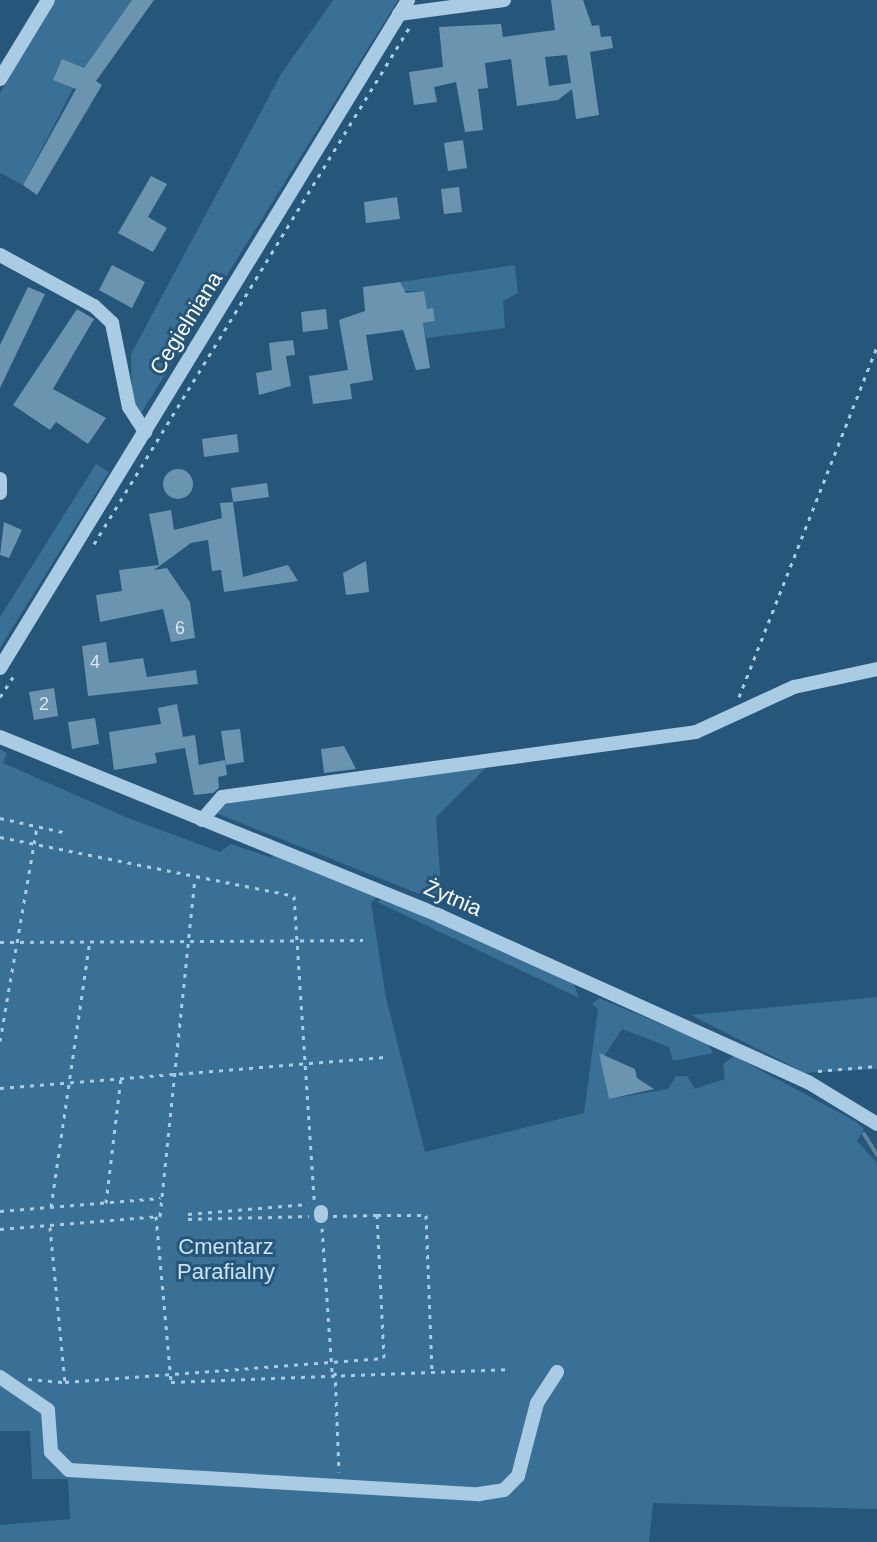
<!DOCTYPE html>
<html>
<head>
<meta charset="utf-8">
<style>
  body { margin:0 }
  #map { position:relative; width:877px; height:1542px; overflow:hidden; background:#265679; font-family:Helvetica,sans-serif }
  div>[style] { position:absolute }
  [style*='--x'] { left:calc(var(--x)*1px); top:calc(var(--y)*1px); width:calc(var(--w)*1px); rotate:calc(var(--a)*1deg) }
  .green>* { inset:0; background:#3a7096 }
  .stream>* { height:4px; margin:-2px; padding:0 2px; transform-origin:2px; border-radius:2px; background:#60829c }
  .building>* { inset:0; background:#6b94b1 }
  .round { border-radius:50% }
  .path>* { height:3px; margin-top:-1.5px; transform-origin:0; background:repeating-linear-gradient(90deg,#a9cbe3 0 4px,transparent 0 10px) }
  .minor>* { height:14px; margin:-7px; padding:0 7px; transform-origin:7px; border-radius:7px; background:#a9cbe3 }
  span { translate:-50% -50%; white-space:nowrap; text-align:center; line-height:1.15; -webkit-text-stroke:6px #265679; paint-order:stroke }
  .number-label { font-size:18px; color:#dae4ec }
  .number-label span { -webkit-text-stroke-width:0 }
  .street-label { font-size:22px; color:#fff }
  .park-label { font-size:22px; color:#cbe3f3 }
</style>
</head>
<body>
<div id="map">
  <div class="green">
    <div style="clip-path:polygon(55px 0,132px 0,82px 71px,23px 185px,0 173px,0 93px)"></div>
    <div style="clip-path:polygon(333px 0,398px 0,140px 415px,132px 401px,131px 354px,281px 74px)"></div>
    <div style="clip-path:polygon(515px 265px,518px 293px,503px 301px,505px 328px,426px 338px,423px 323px,435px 321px,433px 309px,427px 309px,424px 291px,401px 291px,400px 282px)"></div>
    <div style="clip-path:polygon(96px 464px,109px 472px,0 648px,0 617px)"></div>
    <div style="clip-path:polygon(0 749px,7px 753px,3px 763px,128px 818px,220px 852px,231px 844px,272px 858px,274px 852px,378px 896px,371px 903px,386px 998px,425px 1152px,584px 1113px,598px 1009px,592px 1004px,599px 998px,708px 1044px,713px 1053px,673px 1061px,669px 1047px,622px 1029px,601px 1061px,609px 1099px,668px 1089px,676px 1076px,687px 1076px,695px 1089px,715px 1082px,725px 1079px,723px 1064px,734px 1056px,855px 1121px,864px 1129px,857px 1141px,877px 1163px,877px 1509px,653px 1503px,649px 1542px,0 1542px,0 1525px,70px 1519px,68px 1479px,32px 1479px,30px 1431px,0 1431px)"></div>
    <div style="clip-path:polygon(486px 768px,436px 817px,442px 903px,216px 813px,223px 801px)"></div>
    <div style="clip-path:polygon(384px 897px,574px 984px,579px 998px,377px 902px)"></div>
    <div style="clip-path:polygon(877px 997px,877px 1069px,805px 1073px,691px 1015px)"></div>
  </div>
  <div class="stream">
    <div style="--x:864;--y:1134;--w:25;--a:58"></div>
  </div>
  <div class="building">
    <div style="clip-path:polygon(132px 0,154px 0,96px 81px,102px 85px,37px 195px,23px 185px,76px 89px,53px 80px,62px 59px,84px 68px)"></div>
    <div style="clip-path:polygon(evenodd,551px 0,583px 0,592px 26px,599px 25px,601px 37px,611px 36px,613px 48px,590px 52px,599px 115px,576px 119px,572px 89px,558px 100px,517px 106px,511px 59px,485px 63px,488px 88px,478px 89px,483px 130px,465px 132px,456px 82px,434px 87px,437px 102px,414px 105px,409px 72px,443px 67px,439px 27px,501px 24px,503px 37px,555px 30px,551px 0,567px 55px,571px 83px,549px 86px,545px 57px,567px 55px)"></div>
    <div style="clip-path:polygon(463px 140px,467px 168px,448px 171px,444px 143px)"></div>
    <div style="clip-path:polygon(151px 176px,167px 184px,148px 217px,167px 228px,153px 252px,118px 233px)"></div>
    <div style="clip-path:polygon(459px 187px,462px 212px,444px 214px,441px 189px)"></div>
    <div style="clip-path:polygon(397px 197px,400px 219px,366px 223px,364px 202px)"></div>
    <div style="clip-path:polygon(112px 265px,145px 282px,132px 308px,99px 290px)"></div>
    <div style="clip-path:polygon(400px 282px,406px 293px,424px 291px,427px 309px,433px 308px,435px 321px,423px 323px,430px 368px,416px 370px,403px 330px,366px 335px,373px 380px,350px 384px,352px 399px,313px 404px,309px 376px,348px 370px,339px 320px,365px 311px,363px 287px)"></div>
    <div style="clip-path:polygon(28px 287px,45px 294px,0 388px,0 345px)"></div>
    <div style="clip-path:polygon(77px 309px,94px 319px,53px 389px,106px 418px,88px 444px,56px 422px,50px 430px,13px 405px)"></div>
    <div style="clip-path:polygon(326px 309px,328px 329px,303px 332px,301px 312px)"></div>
    <div style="clip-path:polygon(293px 340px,295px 355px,286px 356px,291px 386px,259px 395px,256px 373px,272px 370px,269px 343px)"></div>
    <div style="clip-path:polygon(237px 434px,239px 452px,204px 457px,202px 439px)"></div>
    <div class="round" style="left:163px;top:469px;width:30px;height:30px"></div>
    <div style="clip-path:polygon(267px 483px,269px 497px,233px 502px,231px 488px)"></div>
    <div style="clip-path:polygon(233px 502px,243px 577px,288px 565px,298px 581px,224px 592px,221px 570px,212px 571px,208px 540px,191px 543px,154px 570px,167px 568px,190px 602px,195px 638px,171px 642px,163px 609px,100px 622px,96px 595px,122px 591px,119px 570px,159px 565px,149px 514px,171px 510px,174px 530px,222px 518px,220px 503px)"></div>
    <div style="clip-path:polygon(4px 522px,22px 530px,9px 558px,0 555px)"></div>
    <div style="clip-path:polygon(366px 561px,369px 592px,346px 595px,343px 573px)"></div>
    <div style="clip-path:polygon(106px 642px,109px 663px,143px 658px,147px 677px,196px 670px,198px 684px,88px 696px,82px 646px)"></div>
    <div style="clip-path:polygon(54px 688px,58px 716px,34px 720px,29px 692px)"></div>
    <div style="clip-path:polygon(177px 704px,183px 737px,195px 735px,199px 765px,225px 760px,227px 775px,218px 777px,219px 788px,213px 793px,194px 795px,185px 748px,155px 753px,157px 763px,114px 770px,109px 732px,161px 724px,158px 708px)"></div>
    <div style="clip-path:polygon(95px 718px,99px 744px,72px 749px,68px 722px)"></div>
    <div style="clip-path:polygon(240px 729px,244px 762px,226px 765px,221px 731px)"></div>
    <div style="clip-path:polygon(344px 746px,356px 769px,324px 773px,321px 749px)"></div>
    <div style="clip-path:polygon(599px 1053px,635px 1069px,637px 1078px,654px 1089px,609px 1099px)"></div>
  </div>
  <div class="path">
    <div style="--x:94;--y:544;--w:605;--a:-58.6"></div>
    <div style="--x:0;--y:697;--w:24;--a:-57"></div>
    <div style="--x:739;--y:697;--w:376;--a:-68.5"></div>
    <div style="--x:0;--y:818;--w:69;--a:12.6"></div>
    <div style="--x:0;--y:837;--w:300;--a:11.3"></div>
    <div style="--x:294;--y:896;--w:304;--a:86.2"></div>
    <div style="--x:0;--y:942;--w:363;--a:-0.3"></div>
    <div style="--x:0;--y:1041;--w:218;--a:-80.2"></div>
    <div style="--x:818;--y:1071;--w:59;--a:-4.8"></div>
    <div style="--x:0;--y:1088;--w:386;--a:-4.6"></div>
    <div style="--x:106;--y:1203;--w:127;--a:-83.2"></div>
    <div style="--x:51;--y:1207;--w:269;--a:-81.7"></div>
    <div style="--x:0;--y:1211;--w:161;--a:-4.6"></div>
    <div style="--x:188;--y:1214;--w:120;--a:-4.8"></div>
    <div style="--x:377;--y:1215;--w:49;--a:0"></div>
    <div style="--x:426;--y:1215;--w:155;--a:87.8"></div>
    <div style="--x:156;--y:1216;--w:167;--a:84.8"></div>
    <div style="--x:171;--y:1382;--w:335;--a:-2.2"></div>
    <div style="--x:188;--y:1219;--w:121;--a:-1.4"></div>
    <div style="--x:50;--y:1227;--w:156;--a:84.5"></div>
    <div style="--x:322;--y:1228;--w:144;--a:86"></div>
    <div style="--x:0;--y:1229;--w:161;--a:-4.6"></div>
    <div style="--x:160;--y:1216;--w:338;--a:-84.1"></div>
    <div style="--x:335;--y:1372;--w:100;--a:87.7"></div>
    <div style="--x:28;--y:1379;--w:37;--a:5"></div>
    <div style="--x:65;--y:1382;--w:320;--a:-4.3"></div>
    <div style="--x:384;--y:1358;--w:143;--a:-92.8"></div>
    <div style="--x:377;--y:1215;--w:44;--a:178.7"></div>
  </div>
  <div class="minor">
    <div style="--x:399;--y:14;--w:106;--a:-7.6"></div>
    <div style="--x:0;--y:79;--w:92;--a:-58.7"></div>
    <div style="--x:0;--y:255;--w:107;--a:28.5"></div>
    <div style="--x:94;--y:306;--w:25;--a:43"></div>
    <div style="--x:112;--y:323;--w:86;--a:78.6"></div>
    <div style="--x:129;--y:407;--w:30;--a:57"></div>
    <div style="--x:0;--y:479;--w:14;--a:90"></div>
    <div style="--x:0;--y:668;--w:783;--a:-58.58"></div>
    <div style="--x:0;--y:737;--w:475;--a:22.1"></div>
    <div style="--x:440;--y:916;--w:404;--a:24.3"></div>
    <div style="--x:808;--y:1082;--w:81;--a:31.3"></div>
    <div style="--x:202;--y:820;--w:30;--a:-49"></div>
    <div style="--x:222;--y:797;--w:478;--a:-7.8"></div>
    <div style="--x:696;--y:732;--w:108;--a:-24.7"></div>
    <div style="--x:794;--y:687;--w:85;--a:-12.2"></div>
    <div style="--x:321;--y:1212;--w:4;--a:90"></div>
    <div style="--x:0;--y:1377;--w:58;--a:34.5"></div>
    <div style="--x:48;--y:1410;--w:42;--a:85.9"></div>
    <div style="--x:51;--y:1452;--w:25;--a:45"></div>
    <div style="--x:69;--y:1470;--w:411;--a:3.4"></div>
    <div style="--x:479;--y:1494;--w:25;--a:-9"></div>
    <div style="--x:504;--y:1490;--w:20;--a:-45"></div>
    <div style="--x:518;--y:1476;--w:75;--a:-75.4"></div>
    <div style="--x:537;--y:1403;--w:37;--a:-57"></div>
  </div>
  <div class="number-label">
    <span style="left:180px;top:628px">6</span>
    <span style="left:95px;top:662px">4</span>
    <span style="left:44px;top:704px">2</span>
  </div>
  <div class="street-label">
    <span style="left:186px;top:323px;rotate:-58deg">Cegielniana</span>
    <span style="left:453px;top:898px;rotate:23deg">Żytnia</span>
  </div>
  <div class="park-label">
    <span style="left:226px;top:1259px">Cmentarz<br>Parafialny</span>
  </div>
</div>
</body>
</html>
